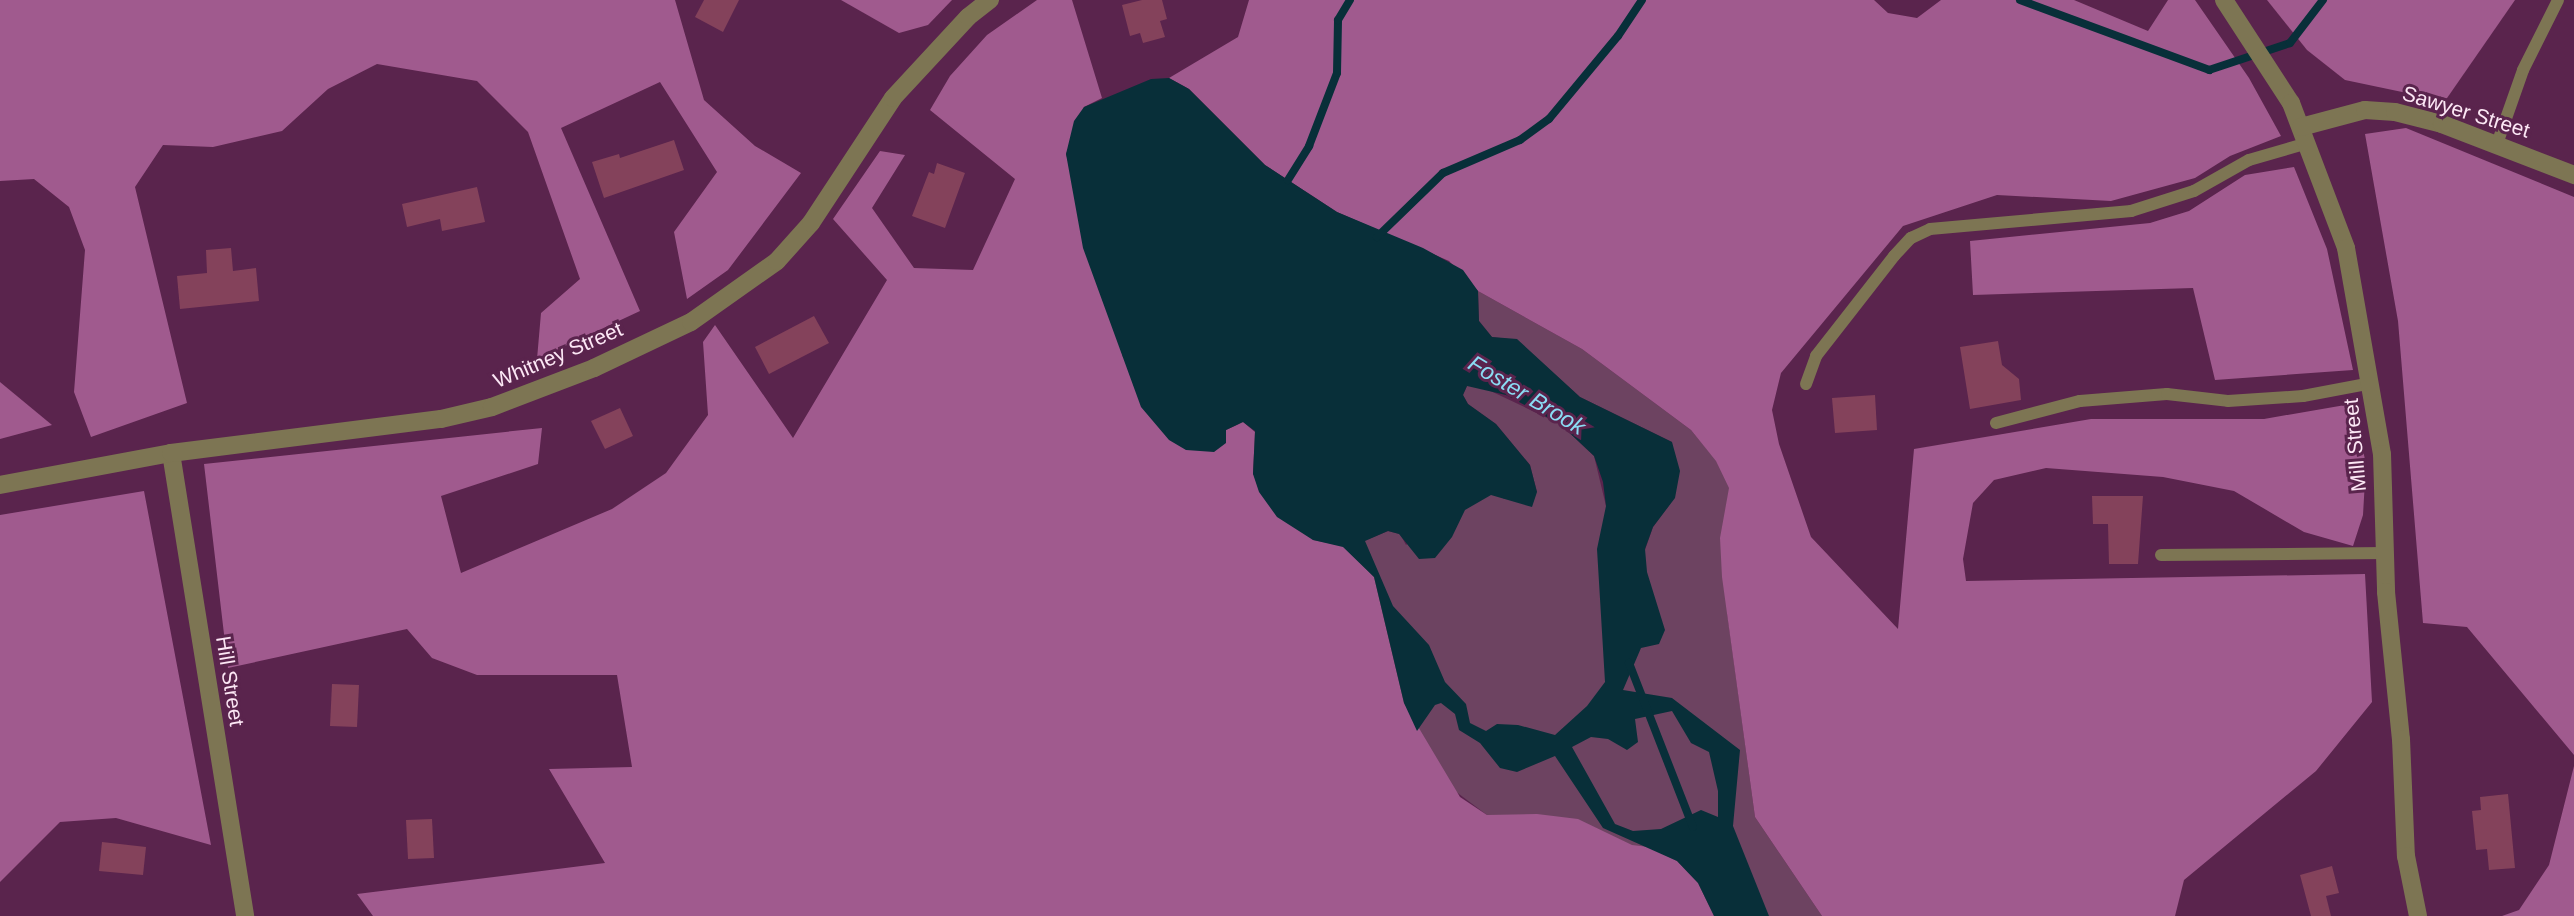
<!DOCTYPE html>
<html>
<head>
<meta charset="utf-8">
<style>
  body { margin:0 }
  #map { position:relative; width:2574px; height:916px; overflow:hidden; background:#5a244d; font-family:Helvetica,sans-serif }
  div>[style] { position:absolute }
  [style*='--x'] { left:calc(var(--x)*1px); top:calc(var(--y)*1px); width:calc(var(--w)*1px); rotate:calc(var(--a)*1deg) }
  .green>* { inset:0; background:#6d4361 }
  .forest>* { inset:0; background:#a05a8e }
  .water>* { inset:0; background:#082f39 }
  .stream>* { height:8px; margin:-4px; padding:0 4px; transform-origin:4px; border-radius:4px; background:#082f39 }
  .building>* { inset:0; background:#84425b }
  .service>* { height:12px; margin:-6px; padding:0 6px; transform-origin:6px; border-radius:6px; background:#7d7553 }
  .minor>* { height:18px; margin:-9px; padding:0 9px; transform-origin:9px; border-radius:9px; background:#7d7553 }
  span { translate:-50% -50%; white-space:nowrap; text-align:center; line-height:1.15; -webkit-text-stroke:6px #5a244d; paint-order:stroke }
  .street-label { font-size:21px; color:#fce7f5 }
  .water-label { font-size:23px; color:#8adcf3; font-style:italic }
</style>
</head>
<body>
<div id="map">
  <div class="green">
    <div style="clip-path:polygon(1478px 291px,1582px 349px,1691px 430px,1710px 453px,1733px 465px,1727px 612px,1755px 817px,1822px 916px,1656px 916px,1520px 815px,1487px 815px,1435px 776px,1233px 412px,1366px 540px,1388px 531px,1400px 534px,1406px 545px,1475px 491px,1537px 492px,1530px 465px,1496px 424px,1468px 404px,1463px 395px,1467px 386px,1480px 386px,1560px 424px,1594px 456px,1606px 506px,1645px 550px,1653px 527px,1675px 497px,1672px 442px,1580px 397px,1517px 340px,1492px 337px,1479px 321px)"></div>
  </div>
  <div class="forest">
    <div style="clip-path:polygon(0 0,675px 0,704px 100px,755px 146px,801px 173px,728px 270px,687px 299px,674px 232px,717px 172px,660px 82px,561px 128px,640px 311px,537px 359px,541px 313px,580px 279px,528px 132px,477px 81px,377px 64px,328px 89px,282px 131px,213px 147px,163px 145px,135px 187px,187px 403px,91px 437px,74px 392px,85px 250px,69px 207px,34px 179px,0 181px)"></div>
    <div style="clip-path:polygon(841px 0,952px 0,928px 25px,899px 33px)"></div>
    <div style="clip-path:polygon(1037px 0,1072px 0,1102px 98px,1084px 107px,1066px 154px,1123px 357px,1226px 430px,1243px 422px,1255px 432px,1253px 474px,1313px 540px,1343px 546px,1374px 577px,1404px 703px,1460px 797px,1487px 815px,1537px 814px,1578px 819px,1632px 845px,1649px 847px,1677px 861px,1698px 883px,1714px 916px,373px 916px,357px 894px,605px 863px,549px 769px,632px 767px,617px 675px,477px 675px,432px 658px,407px 629px,228px 668px,204px 464px,542px 428px,538px 464px,441px 496px,461px 573px,612px 509px,666px 473px,708px 415px,703px 342px,715px 325px,793px 438px,887px 280px,833px 219px,880px 151px,905px 155px,872px 208px,914px 268px,973px 270px,1015px 179px,930px 110px,950px 76px,987px 35px)"></div>
    <div style="clip-path:polygon(1249px 0,1874px 0,1888px 13px,1917px 18px,1941px 0,2074px 0,2148px 31px,2168px 0,2195px 0,2249px 78px,2281px 136px,2230px 156px,2195px 178px,2111px 201px,1997px 195px,1903px 226px,1781px 373px,1772px 410px,1779px 444px,1811px 537px,1898px 629px,1914px 449px,2091px 419px,2264px 419px,2351px 404px,2366px 463px,2363px 515px,2353px 546px,2304px 532px,2234px 491px,2163px 477px,2046px 468px,1994px 480px,1973px 503px,1963px 559px,1966px 581px,2365px 574px,2372px 702px,2316px 771px,2184px 880px,2175px 916px,1822px 916px,1755px 817px,1722px 577px,1720px 538px,1729px 488px,1716px 461px,1691px 430px,1582px 349px,1478px 291px,1449px 261px,1337px 212px,1265px 165px,1189px 89px,1169px 78px,1238px 37px)"></div>
    <div style="clip-path:polygon(2267px 0,2515px 0,2445px 101px,2345px 80px,2307px 50px)"></div>
    <div style="clip-path:polygon(2406px 128px,2574px 197px,2574px 755px,2467px 627px,2423px 623px,2398px 321px,2365px 134px)"></div>
    <div style="clip-path:polygon(2294px 167px,2327px 249px,2353px 370px,2215px 380px,2193px 288px,1973px 295px,1970px 241px,2150px 223px,2189px 211px,2245px 175px)"></div>
    <div style="clip-path:polygon(0 382px,52px 425px,0 439px)"></div>
    <div style="clip-path:polygon(144px 491px,211px 845px,116px 818px,60px 822px,0 882px,0 515px)"></div>
    <div style="clip-path:polygon(2574px 766px,2574px 916px,2502px 916px,2519px 910px,2549px 865px)"></div>
  </div>
  <div class="water">
    <div style="clip-path:polygon(evenodd,1169px 78px,1189px 89px,1265px 165px,1288px 180px,1337px 212px,1423px 248px,1463px 270px,1478px 291px,1479px 321px,1492px 337px,1517px 339px,1580px 397px,1672px 442px,1680px 471px,1675px 498px,1653px 527px,1645px 549px,1647px 572px,1665px 630px,1659px 644px,1641px 648px,1623px 690px,1672px 698px,1740px 750px,1733px 826px,1769px 916px,1714px 916px,1698px 883px,1677px 861px,1603px 828px,1555px 756px,1517px 772px,1500px 768px,1480px 743px,1459px 730px,1455px 714px,1441px 703px,1435px 705px,1417px 731px,1404px 703px,1374px 577px,1343px 547px,1313px 540px,1277px 517px,1259px 492px,1253px 474px,1255px 431px,1243px 422px,1226px 430px,1226px 443px,1214px 452px,1186px 450px,1169px 440px,1141px 407px,1083px 248px,1066px 154px,1074px 121px,1084px 107px,1151px 79px,1169px 78px,1467px 386px,1506px 395px,1560px 424px,1594px 456px,1603px 482px,1606px 506px,1597px 549px,1605px 682px,1587px 706px,1555px 735px,1518px 725px,1497px 724px,1486px 731px,1470px 723px,1466px 704px,1445px 682px,1429px 645px,1393px 606px,1365px 541px,1388px 531px,1399px 534px,1419px 559px,1435px 558px,1452px 537px,1465px 510px,1491px 495px,1532px 507px,1537px 492px,1530px 465px,1496px 424px,1468px 404px,1463px 395px,1467px 386px,1169px 78px,1672px 711px,1691px 743px,1709px 752px,1718px 791px,1718px 817px,1701px 810px,1661px 829px,1633px 831px,1615px 824px,1572px 747px,1591px 737px,1608px 739px,1627px 750px,1638px 742px,1635px 719px,1672px 711px)"></div>
  </div>
  <div class="stream">
    <div style="--x:2020;--y:0;--w:202;--a:20.3"></div>
    <div style="--x:2209;--y:70;--w:85;--a:-18.4"></div>
    <div style="--x:2290;--y:43;--w:54;--a:-52.5"></div>
    <div style="--x:1288;--y:180;--w:40;--a:-58"></div>
    <div style="--x:1309;--y:146;--w:78;--a:-69"></div>
    <div style="--x:1337;--y:73;--w:53;--a:-88.9"></div>
    <div style="--x:1338;--y:20;--w:23;--a:-59"></div>
    <div style="--x:1377;--y:237;--w:92;--a:-44.1"></div>
    <div style="--x:1443;--y:173;--w:84;--a:-23.2"></div>
    <div style="--x:1520;--y:140;--w:36;--a:-36"></div>
    <div style="--x:1549;--y:119;--w:108;--a:-50.3"></div>
    <div style="--x:1618;--y:36;--w:43;--a:-56.3"></div>
    <div style="--x:1629;--y:663;--w:176;--a:68.7"></div>
  </div>
  <div class="building">
    <div style="clip-path:polygon(704px 0,739px 0,723px 32px,695px 17px)"></div>
    <div style="clip-path:polygon(1142px 0,1162px 0,1167px 19px,1160px 21px,1165px 37px,1143px 43px,1140px 33px,1130px 36px,1122px 5px)"></div>
    <div style="clip-path:polygon(674px 140px,684px 170px,604px 198px,592px 162px,619px 154px,620px 158px)"></div>
    <div style="clip-path:polygon(937px 163px,965px 173px,945px 228px,912px 216px,929px 172px,934px 174px)"></div>
    <div style="clip-path:polygon(477px 187px,485px 222px,442px 231px,440px 219px,407px 227px,402px 204px)"></div>
    <div style="clip-path:polygon(231px 248px,233px 271px,256px 268px,259px 301px,180px 309px,177px 276px,207px 273px,206px 250px)"></div>
    <div style="clip-path:polygon(814px 316px,829px 343px,769px 374px,755px 347px)"></div>
    <div style="clip-path:polygon(1998px 341px,2002px 365px,2019px 379px,2021px 400px,1970px 409px,1960px 347px)"></div>
    <div style="clip-path:polygon(1875px 395px,1877px 430px,1835px 433px,1832px 398px)"></div>
    <div style="clip-path:polygon(620px 408px,633px 436px,605px 449px,591px 421px)"></div>
    <div style="clip-path:polygon(2092px 496px,2143px 496px,2138px 564px,2109px 564px,2108px 524px,2093px 524px)"></div>
    <div style="clip-path:polygon(332px 684px,359px 685px,357px 727px,330px 726px)"></div>
    <div style="clip-path:polygon(2508px 794px,2515px 868px,2489px 870px,2487px 849px,2476px 850px,2472px 811px,2481px 810px,2480px 797px)"></div>
    <div style="clip-path:polygon(432px 819px,434px 858px,408px 859px,406px 820px)"></div>
    <div style="clip-path:polygon(102px 842px,146px 847px,143px 875px,99px 871px)"></div>
    <div style="clip-path:polygon(2332px 866px,2339px 893px,2326px 896px,2331px 916px,2311px 916px,2300px 875px)"></div>
  </div>
  <div class="service">
    <div style="--x:2497;--y:144;--w:78;--a:-70.6"></div>
    <div style="--x:2523;--y:70;--w:78;--a:-63.4"></div>
    <div style="--x:1806;--y:384;--w:30;--a:-70"></div>
    <div style="--x:1816;--y:356;--w:127;--a:-52"></div>
    <div style="--x:1894;--y:256;--w:25;--a:-47"></div>
    <div style="--x:1911;--y:238;--w:21;--a:-25"></div>
    <div style="--x:1930;--y:229;--w:202;--a:-5.1"></div>
    <div style="--x:2131;--y:211;--w:66;--a:-17.6"></div>
    <div style="--x:2194;--y:191;--w:63;--a:-29.4"></div>
    <div style="--x:2249;--y:160;--w:61;--a:-16.1"></div>
    <div style="--x:1996;--y:423;--w:87;--a:-14.7"></div>
    <div style="--x:2080;--y:401;--w:87;--a:-4.6"></div>
    <div style="--x:2167;--y:394;--w:61;--a:6.5"></div>
    <div style="--x:2228;--y:401;--w:75;--a:-3.8"></div>
    <div style="--x:2303;--y:396;--w:70;--a:-10.7"></div>
    <div style="--x:2161;--y:555;--w:224;--a:-0.5"></div>
  </div>
  <div class="minor">
    <div style="--x:2224;--y:0;--w:123;--a:57"></div>
    <div style="--x:2291;--y:103;--w:155;--a:69.2"></div>
    <div style="--x:2346;--y:248;--w:209;--a:80.1"></div>
    <div style="--x:2382;--y:454;--w:138;--a:88.3"></div>
    <div style="--x:2386;--y:592;--w:148;--a:84.2"></div>
    <div style="--x:2401;--y:739;--w:117;--a:87.6"></div>
    <div style="--x:2406;--y:856;--w:61;--a:78.7"></div>
    <div style="--x:2301;--y:127;--w:66;--a:-14.9"></div>
    <div style="--x:2365;--y:110;--w:30;--a:4"></div>
    <div style="--x:2395;--y:112;--w:49;--a:14.3"></div>
    <div style="--x:2442;--y:124;--w:142;--a:21.1"></div>
    <div style="--x:171;--y:453;--w:469;--a:80.9"></div>
    <div style="--x:0;--y:485;--w:174;--a:-10.6"></div>
    <div style="--x:171;--y:453;--w:272;--a:-7.2"></div>
    <div style="--x:441;--y:419;--w:52;--a:-13.2"></div>
    <div style="--x:492;--y:407;--w:109;--a:-20.9"></div>
    <div style="--x:594;--y:368;--w:107;--a:-25.4"></div>
    <div style="--x:691;--y:322;--w:105;--a:-35.3"></div>
    <div style="--x:777;--y:261;--w:51;--a:-48.2"></div>
    <div style="--x:811;--y:223;--w:149;--a:-56.7"></div>
    <div style="--x:893;--y:98;--w:110;--a:-47.2"></div>
    <div style="--x:968;--y:17;--w:28;--a:-38"></div>
  </div>
  <div class="street-label">
    <span style="left:2466px;top:112px;rotate:17deg">Sawyer Street</span>
    <span style="left:558px;top:355px;rotate:-23deg">Whitney Street</span>
    <span style="left:2355px;top:445px;rotate:-95deg">Mill Street</span>
    <span style="left:230px;top:681px;rotate:81deg">Hill Street</span>
  </div>
  <div class="water-label">
    <span style="left:1527px;top:395px;rotate:31deg">Foster Brook</span>
  </div>
</div>
</body>
</html>
